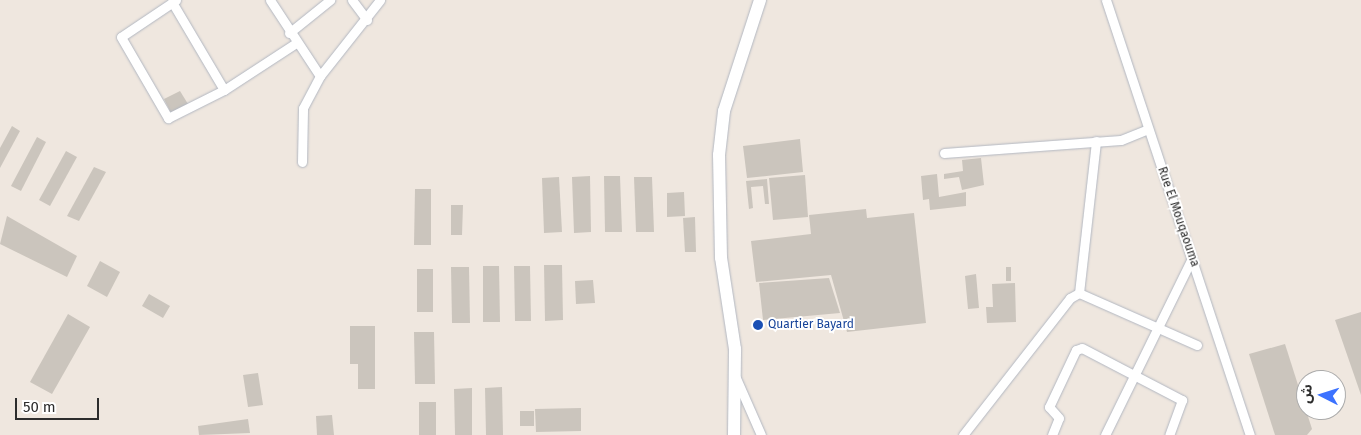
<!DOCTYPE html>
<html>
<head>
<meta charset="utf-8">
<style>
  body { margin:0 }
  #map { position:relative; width:1361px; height:435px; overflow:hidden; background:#efe7df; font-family:"Fira Sans","Noto Sans Arabic",sans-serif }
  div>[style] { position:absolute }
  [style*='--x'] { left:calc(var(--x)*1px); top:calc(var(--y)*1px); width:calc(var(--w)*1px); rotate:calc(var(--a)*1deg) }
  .building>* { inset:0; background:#cbc5bd }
  .roads { filter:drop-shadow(0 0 1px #b2b7c1) drop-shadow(0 0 1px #b2b7c1) }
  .minor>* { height:9px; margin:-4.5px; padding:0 4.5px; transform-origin:4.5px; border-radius:4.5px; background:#fff }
  .secondary>* { height:12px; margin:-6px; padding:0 6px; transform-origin:6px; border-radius:6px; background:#fff }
  .dots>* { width:14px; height:14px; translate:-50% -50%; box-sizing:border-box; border:2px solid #fff; border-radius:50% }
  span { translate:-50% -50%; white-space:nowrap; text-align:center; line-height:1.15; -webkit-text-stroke:4px #fff; paint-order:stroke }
  .street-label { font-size:12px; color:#2d2d2d }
  .transit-label { font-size:12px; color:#164399 }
  .left { translate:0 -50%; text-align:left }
  .north { position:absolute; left:1296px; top:370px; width:50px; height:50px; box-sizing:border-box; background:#fff; border:1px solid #ababab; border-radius:50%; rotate:275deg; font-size:14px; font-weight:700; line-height:20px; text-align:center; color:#2d2d2d }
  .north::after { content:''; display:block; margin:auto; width:18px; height:22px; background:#3c72ff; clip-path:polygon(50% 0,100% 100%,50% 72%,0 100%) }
  .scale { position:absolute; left:15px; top:398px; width:84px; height:22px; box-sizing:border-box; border:2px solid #2d2d2d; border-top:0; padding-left:6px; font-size:15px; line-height:18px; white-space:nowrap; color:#2d2d2d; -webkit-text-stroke:4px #fff; paint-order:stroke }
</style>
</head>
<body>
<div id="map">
  <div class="building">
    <div style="clip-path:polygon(180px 91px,188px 104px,171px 113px,164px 99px)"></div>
    <div style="clip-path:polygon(12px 126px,20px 131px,0 168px,0 148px)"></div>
    <div style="clip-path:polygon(37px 137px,46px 142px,21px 191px,11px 186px)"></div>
    <div style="clip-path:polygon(800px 139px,803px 172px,747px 178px,743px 146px)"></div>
    <div style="clip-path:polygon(66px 151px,77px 157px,50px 206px,39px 200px)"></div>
    <div style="clip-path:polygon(981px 158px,984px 185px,962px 190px,959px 177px,944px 179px,944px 174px,963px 171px,962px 160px)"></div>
    <div style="clip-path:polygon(94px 167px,106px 172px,79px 221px,67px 216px)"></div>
    <div style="clip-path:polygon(937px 174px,939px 197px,966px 192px,966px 206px,930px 210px,929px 199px,923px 200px,921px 176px)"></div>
    <div style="clip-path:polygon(805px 175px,808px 217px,773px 220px,769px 178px)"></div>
    <div style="clip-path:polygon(590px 176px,591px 232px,574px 233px,572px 177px)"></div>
    <div style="clip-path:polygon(604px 176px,620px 176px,622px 232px,605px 232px)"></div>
    <div style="clip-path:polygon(559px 177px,562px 232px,544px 233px,542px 178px)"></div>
    <div style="clip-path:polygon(634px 177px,652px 177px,654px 232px,636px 232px)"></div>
    <div style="clip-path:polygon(767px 179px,769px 204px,765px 204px,763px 186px,751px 187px,753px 208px,749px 209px,746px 181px)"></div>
    <div style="clip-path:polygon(415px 189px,431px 189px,431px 245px,414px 245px)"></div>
    <div style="clip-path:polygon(684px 192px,685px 216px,667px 217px,667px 193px)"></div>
    <div style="clip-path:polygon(451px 205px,463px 205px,462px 235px,451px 235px)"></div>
    <div style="clip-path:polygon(866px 209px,867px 218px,914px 213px,926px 323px,847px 332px,831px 275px,756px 282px,751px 241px,811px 234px,809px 215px)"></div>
    <div style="clip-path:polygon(7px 216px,77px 256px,67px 277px,0 244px)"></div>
    <div style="clip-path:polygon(695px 217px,696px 252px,685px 252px,683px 218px)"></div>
    <div style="clip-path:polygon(100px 261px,120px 272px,107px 297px,87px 286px)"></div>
    <div style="clip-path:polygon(544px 265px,562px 265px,563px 320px,545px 321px)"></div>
    <div style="clip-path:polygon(483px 266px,499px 266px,500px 322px,483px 322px)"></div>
    <div style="clip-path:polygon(514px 266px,530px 266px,531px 321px,515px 321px)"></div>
    <div style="clip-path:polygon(451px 267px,469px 267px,470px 323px,452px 323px)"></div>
    <div style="clip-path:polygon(1006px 267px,1011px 267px,1011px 281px,1006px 281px)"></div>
    <div style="clip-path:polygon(417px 269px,433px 269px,433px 312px,417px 312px)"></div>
    <div style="clip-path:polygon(976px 274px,979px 308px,968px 309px,965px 276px)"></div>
    <div style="clip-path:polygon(829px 278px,840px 313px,763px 320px,759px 283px)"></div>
    <div style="clip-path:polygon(593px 280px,595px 303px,576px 304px,575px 281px)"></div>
    <div style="clip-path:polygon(1015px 283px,1016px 322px,987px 323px,986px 307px,993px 307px,992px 284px)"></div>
    <div style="clip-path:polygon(149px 294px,170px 306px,163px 318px,142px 306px)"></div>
    <div style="clip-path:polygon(1361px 312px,1361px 395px,1335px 320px)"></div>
    <div style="clip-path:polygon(68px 314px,90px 327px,52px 394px,30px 382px)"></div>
    <div style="clip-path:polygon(350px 326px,375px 326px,375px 389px,358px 389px,358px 364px,350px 364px)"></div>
    <div style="clip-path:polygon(414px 332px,434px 332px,435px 384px,415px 384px)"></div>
    <div style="clip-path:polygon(1285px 344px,1312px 429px,1307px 435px,1275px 435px,1249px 354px)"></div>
    <div style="clip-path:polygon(258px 373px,263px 405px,248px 407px,243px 375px)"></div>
    <div style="clip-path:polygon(502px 387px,503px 435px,486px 435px,485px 388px)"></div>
    <div style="clip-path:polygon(472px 388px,472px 435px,455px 435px,454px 389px)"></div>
    <div style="clip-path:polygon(419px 402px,436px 402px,436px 435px,419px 435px)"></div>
    <div style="clip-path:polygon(581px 408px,581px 431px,536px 432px,535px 409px)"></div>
    <div style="clip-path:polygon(520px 411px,534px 411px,534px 426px,520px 426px)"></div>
    <div style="clip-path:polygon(332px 415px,334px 435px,317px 435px,316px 416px)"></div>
    <div style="clip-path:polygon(248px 419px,250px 433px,199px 435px,198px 426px)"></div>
  </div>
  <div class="roads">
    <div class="minor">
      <div style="--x:176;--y:0;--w:66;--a:146.1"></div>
      <div style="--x:121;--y:37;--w:94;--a:59.9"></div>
      <div style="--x:168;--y:118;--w:63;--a:-26.6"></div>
      <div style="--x:224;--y:90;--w:86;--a:-33.1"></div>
      <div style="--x:270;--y:0;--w:91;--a:56.7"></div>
      <div style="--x:352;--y:0;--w:25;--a:53"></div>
      <div style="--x:1106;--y:0;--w:458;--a:71.7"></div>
      <div style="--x:172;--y:2;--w:102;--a:59.4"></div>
      <div style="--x:289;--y:33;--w:53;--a:-38.8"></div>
      <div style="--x:944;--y:153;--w:177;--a:-4.2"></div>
      <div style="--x:1121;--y:140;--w:29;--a:-22"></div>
      <div style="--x:302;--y:162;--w:54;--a:-88.9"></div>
      <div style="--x:303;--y:108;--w:36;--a:-62"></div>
      <div style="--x:320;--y:76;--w:97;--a:-51.7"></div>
      <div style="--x:1079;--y:293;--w:153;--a:-83.6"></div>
      <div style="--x:736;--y:378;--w:62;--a:66.3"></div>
      <div style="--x:963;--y:435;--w:174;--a:-52"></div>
      <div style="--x:1070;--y:298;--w:10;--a:-29"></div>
      <div style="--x:1079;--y:293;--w:129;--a:23.8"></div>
      <div style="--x:1052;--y:435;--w:18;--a:-68"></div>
      <div style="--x:1059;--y:418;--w:15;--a:-132"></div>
      <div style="--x:1049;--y:407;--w:63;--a:-64.7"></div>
      <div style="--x:1076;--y:350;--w:6;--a:-18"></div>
      <div style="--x:1082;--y:348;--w:113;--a:27.5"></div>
      <div style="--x:1182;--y:400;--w:37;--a:110"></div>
      <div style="--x:1105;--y:435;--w:197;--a:-63.8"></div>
    </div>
    <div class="secondary">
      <div style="--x:734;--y:435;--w:86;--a:-89.3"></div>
      <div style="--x:735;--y:349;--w:92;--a:-98.7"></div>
      <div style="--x:721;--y:258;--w:103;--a:-91.1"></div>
      <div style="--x:719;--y:155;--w:44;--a:-83.5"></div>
      <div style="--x:724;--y:111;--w:117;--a:-72"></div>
    </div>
  </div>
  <div class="dots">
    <div style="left:758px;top:325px;background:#1a4fb4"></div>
  </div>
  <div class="street-label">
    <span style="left:1178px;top:217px;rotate:71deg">Rue El Mouqaouma</span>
  </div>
  <div class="transit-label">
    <span class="left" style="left:768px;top:325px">Quartier Bayard</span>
  </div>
  <div class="north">ش</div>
  <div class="scale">50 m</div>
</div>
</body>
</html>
